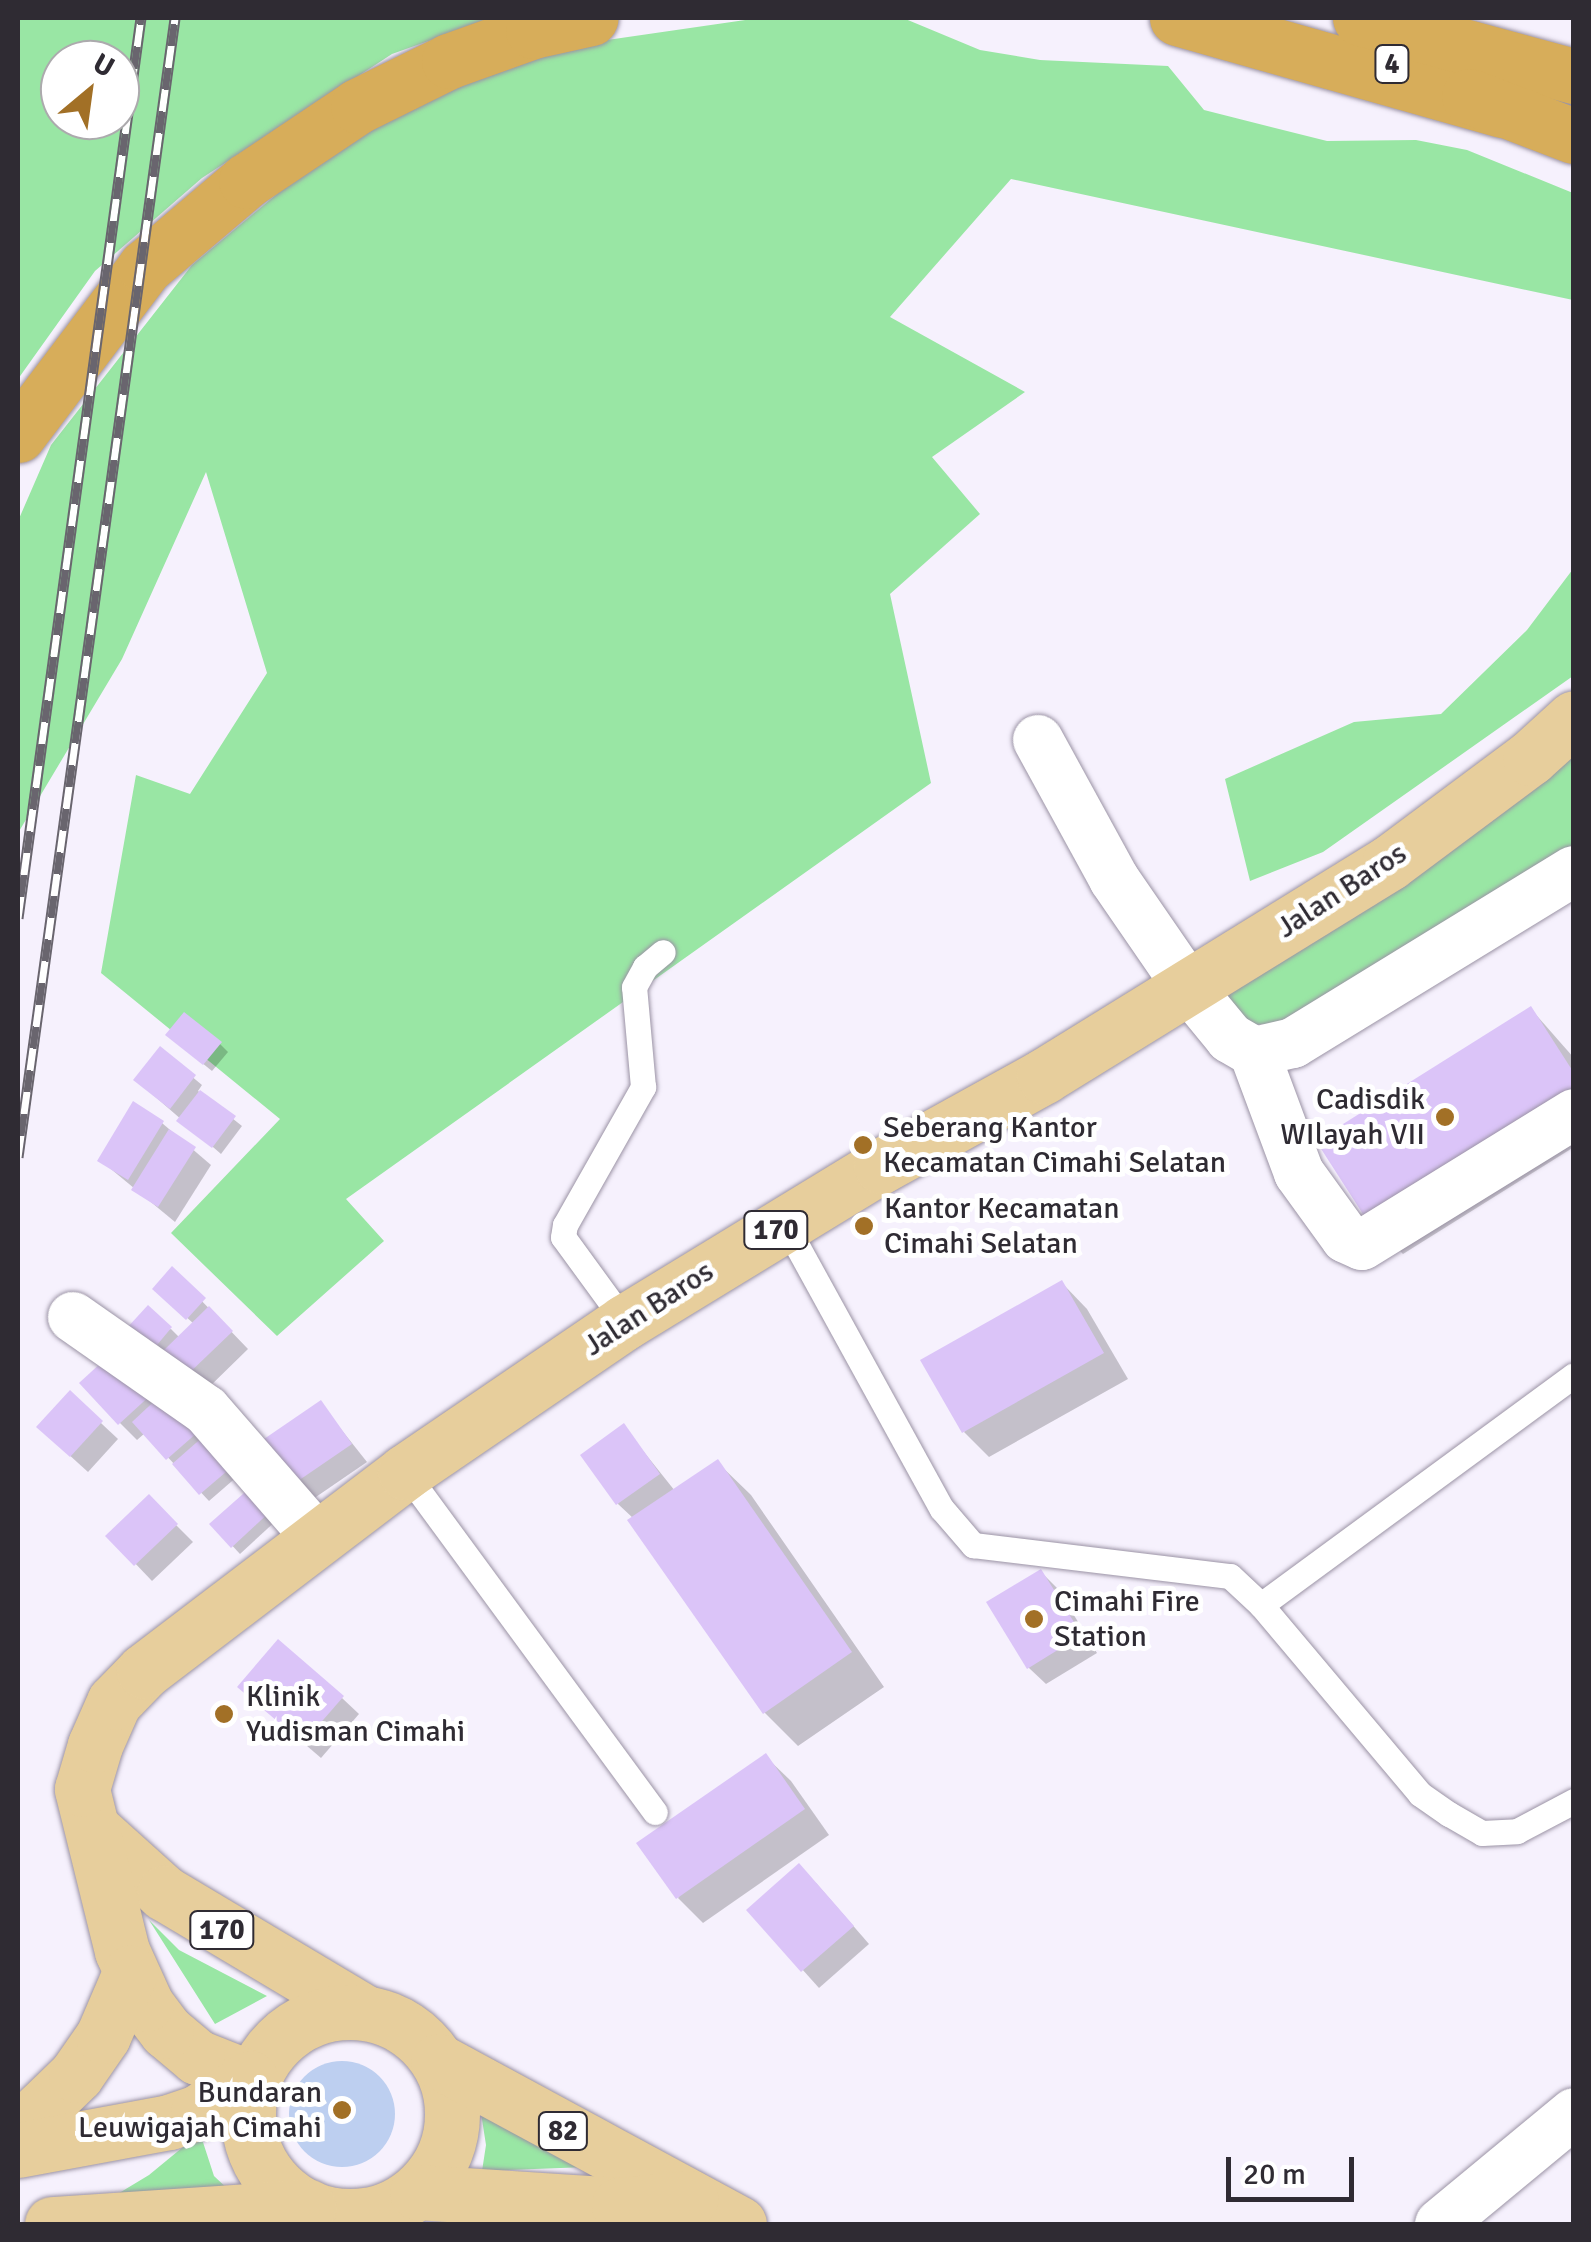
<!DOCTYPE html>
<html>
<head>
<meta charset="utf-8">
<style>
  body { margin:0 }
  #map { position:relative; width:1591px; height:2242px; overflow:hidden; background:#f6f1fd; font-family:Signika,sans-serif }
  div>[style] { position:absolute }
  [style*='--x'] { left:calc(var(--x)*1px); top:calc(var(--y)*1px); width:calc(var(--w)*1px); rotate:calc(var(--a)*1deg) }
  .green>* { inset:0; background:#99e6a4 }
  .water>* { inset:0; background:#bdcff0 }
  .round { border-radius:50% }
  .shadow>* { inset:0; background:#0003 }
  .building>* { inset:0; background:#dbc4f8 }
  .roads { filter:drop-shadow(0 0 2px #9b93a5) drop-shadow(0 0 2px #9b93a5) }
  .lane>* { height:25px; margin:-12.5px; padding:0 12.5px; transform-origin:12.5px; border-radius:12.5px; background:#fff }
  .street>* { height:50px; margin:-25px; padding:0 25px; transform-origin:25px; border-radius:25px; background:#fff }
  .primary>* { height:55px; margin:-27.5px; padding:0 27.5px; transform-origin:27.5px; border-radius:27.5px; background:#e7ce9c }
  .primary>.ring { margin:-27.5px; padding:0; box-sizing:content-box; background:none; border:55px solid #e7ce9c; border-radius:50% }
  .highway>* { height:55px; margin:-27.5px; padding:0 27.5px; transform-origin:27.5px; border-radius:27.5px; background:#d7ad5a }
  .rail>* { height:11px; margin-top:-5.5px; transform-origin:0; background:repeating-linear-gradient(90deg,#fff 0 22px,#69656e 0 44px); box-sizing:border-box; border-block:2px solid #69656e }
  .dots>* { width:28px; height:28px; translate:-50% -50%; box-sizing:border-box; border:5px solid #fff; border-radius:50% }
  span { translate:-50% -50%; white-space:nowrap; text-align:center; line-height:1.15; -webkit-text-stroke:10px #fff; paint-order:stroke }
  .shield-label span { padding:2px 8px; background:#fff; border:2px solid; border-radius:8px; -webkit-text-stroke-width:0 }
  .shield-label { font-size:28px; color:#2f2b33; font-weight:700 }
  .street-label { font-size:30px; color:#2f2b33 }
  .poi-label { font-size:30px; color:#2f2b33 }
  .right { translate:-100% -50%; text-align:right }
  .left { translate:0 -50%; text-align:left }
  .frame { position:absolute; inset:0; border:20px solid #2f2b33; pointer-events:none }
  .north { position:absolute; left:40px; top:40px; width:100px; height:100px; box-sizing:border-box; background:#fff; border:2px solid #acaaad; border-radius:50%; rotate:29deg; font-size:28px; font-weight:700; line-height:40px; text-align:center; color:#2f2b33 }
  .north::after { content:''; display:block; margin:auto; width:35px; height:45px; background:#a27026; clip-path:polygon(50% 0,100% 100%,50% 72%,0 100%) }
  .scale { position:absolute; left:1226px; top:2157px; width:128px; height:45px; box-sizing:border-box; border:5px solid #2f2b33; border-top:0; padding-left:12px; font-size:30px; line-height:35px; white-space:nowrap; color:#2f2b33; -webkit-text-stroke:8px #fff; paint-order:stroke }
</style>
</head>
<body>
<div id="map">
  <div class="green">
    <div style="clip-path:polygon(evenodd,18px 18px,493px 18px,392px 54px,202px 178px,95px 271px,18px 379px,18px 18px,60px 60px,120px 60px,120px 120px,60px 120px,60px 60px)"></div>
    <div style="clip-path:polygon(759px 18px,903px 18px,980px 50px,1040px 60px,1168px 66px,1204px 110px,1327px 141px,1416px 140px,1467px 150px,1573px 193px,1573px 300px,1011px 179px,890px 317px,1025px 392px,932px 457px,980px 514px,890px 594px,931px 783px,346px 1199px,384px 1241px,277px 1336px,171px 1233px,280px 1119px,101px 973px,136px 775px,190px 794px,267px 673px,206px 472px,122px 659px,18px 833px,18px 521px,51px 445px,192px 265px,349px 134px,552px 48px)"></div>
    <div style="clip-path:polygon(1573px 569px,1573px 676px,1323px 852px,1250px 881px,1225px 779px,1354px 722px,1441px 714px,1527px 630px)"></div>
    <div style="clip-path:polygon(1573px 751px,1573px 848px,1284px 1023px,1250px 1025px,1223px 998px)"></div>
    <div style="clip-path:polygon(149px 1920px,179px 1950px,267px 1996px,215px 2024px)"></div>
    <div style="clip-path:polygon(479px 2100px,587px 2167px,482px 2171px,486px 2145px)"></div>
    <div style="clip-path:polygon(200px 2133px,214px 2176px,231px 2192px,91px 2210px,149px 2175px)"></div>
  </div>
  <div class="water">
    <div class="round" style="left:289px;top:2061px;width:106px;height:106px"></div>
  </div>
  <div class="shadow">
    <div style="clip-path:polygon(1531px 1009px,1574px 1058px,1574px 1147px,1403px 1254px,1370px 1221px)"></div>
    <div style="clip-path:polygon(176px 1042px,220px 1044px,228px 1052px,212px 1071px)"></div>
    <div style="clip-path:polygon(160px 1050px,202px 1085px,198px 1091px,242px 1126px,221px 1154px,144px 1087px)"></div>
    <div style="clip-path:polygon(162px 1123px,211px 1165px,175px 1222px,100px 1160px)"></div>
    <div style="clip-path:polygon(172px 1270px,248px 1349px,204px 1392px,138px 1336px,171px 1329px,180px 1338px,194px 1324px,155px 1289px)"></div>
    <div style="clip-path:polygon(1062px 1283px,1087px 1309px,1128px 1379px,989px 1457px,964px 1432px)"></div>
    <div style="clip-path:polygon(115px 1354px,239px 1475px,209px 1501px,145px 1433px,137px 1440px,120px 1423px)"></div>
    <div style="clip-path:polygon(70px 1394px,118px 1439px,88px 1472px,56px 1443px)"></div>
    <div style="clip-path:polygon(321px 1404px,367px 1462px,313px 1499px,268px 1440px)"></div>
    <div style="clip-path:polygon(624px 1427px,675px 1491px,717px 1462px,751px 1495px,884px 1687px,798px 1746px,765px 1713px,634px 1519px,618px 1504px)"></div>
    <div style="clip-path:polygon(252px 1489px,279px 1518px,240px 1554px,213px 1525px)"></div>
    <div style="clip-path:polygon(149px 1498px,193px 1542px,152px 1581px,109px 1536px)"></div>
    <div style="clip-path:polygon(1041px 1572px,1058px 1589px,1097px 1653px,1046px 1684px,1029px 1668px,990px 1603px)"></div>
    <div style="clip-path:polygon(342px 1698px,359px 1714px,321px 1758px,257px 1703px)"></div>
    <div style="clip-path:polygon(765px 1756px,791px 1781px,829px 1835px,703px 1923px,678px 1898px)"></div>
    <div style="clip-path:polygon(816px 1883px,869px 1944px,819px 1988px,749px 1910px)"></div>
  </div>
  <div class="building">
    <div style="clip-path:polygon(1531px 1006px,1574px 1073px,1574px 1094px,1368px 1222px,1316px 1141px)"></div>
    <div style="clip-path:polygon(184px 1012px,222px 1042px,203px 1065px,165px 1035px)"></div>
    <div style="clip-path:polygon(160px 1046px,196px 1075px,170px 1109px,133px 1080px)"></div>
    <div style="clip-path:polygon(200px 1090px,236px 1116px,212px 1148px,176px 1121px)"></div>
    <div style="clip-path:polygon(133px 1101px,164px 1121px,128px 1180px,97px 1161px)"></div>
    <div style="clip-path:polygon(169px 1129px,196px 1147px,158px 1207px,131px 1190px)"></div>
    <div style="clip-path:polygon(172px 1266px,206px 1298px,186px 1320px,152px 1289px)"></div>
    <div style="clip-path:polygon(1062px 1280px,1104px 1353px,962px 1433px,920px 1360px)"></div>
    <div style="clip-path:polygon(148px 1305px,172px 1327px,152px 1351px,126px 1329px)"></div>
    <div style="clip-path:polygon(209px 1306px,233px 1331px,185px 1377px,161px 1353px)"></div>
    <div style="clip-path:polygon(115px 1350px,154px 1392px,118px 1425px,79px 1383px)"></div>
    <div style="clip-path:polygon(70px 1390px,103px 1421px,70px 1457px,36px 1427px)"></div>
    <div style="clip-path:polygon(163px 1393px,198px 1432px,166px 1460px,132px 1422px)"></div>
    <div style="clip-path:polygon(321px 1400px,352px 1444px,295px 1483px,264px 1439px)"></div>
    <div style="clip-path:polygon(624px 1423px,660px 1474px,616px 1505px,580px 1455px)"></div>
    <div style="clip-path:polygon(205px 1435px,233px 1466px,199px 1495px,172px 1464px)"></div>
    <div style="clip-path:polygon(718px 1459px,852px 1652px,763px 1714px,627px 1520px)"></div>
    <div style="clip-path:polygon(252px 1486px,273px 1509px,231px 1548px,209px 1524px)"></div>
    <div style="clip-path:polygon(149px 1494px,178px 1524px,134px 1566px,105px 1536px)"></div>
    <div style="clip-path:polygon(1041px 1569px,1082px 1635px,1027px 1669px,986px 1602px)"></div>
    <div style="clip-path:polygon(278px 1639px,344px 1696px,303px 1743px,237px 1687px)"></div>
    <div style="clip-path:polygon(766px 1753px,805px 1809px,676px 1899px,636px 1843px)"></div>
    <div style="clip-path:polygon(799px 1863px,854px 1926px,801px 1972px,746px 1910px)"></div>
  </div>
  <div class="roads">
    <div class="lane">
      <div style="--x:785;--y:1224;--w:325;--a:61.2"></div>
      <div style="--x:942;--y:1509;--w:48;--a:49.3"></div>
      <div style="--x:973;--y:1545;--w:259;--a:6.9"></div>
      <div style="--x:1230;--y:1576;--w:42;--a:43.1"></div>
      <div style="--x:1261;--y:1605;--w:247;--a:49.9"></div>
      <div style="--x:1420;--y:1794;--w:35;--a:35"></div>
      <div style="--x:1449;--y:1814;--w:38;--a:30"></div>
      <div style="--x:1482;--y:1833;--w:35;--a:-3"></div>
      <div style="--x:1517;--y:1831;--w:64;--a:-27.8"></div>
      <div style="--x:625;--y:1322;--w:105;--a:-126.1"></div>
      <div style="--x:563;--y:1237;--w:12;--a:-81"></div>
      <div style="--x:565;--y:1225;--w:159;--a:-60.5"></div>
      <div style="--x:643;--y:1087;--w:100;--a:-95.1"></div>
      <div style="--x:634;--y:987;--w:23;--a:-61"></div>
      <div style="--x:645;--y:967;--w:23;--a:-40"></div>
      <div style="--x:405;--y:1472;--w:422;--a:53.7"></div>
      <div style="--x:1261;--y:1605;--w:388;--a:-36.3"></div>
    </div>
    <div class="street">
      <div style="--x:1038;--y:740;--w:158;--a:61.3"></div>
      <div style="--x:1114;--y:879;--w:132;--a:55.5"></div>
      <div style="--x:1189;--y:988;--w:65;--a:50.6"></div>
      <div style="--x:1230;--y:1038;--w:28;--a:30"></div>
      <div style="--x:1254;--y:1052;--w:40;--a:-13"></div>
      <div style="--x:1293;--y:1043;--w:329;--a:-31.5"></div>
      <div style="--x:1254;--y:1052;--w:129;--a:69.6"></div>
      <div style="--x:1299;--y:1173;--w:80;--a:54.1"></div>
      <div style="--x:1346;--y:1238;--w:17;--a:24"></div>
      <div style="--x:1362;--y:1245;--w:249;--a:-31.7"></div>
      <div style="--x:73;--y:1317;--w:162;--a:35"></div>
      <div style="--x:206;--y:1410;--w:171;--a:49"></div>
      <div style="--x:1440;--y:2224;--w:174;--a:-39.6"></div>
    </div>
    <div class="primary">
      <div style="--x:93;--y:1829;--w:96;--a:42"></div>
      <div style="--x:164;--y:1893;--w:233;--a:30.8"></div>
      <div class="ring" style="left:248px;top:2012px;width:149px;height:149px"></div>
      <div style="--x:438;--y:2061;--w:342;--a:28.4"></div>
      <div style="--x:250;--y:2078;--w:57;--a:-158.4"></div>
      <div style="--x:197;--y:2057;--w:40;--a:-140"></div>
      <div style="--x:166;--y:2031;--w:34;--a:-127"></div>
      <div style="--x:146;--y:2004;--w:58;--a:-114.4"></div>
      <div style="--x:122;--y:1951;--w:167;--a:-103.9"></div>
      <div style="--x:82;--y:1789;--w:46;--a:-73.5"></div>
      <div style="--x:95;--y:1745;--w:47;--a:-66.2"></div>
      <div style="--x:114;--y:1702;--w:43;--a:-45.9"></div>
      <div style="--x:144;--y:1671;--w:328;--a:-37.3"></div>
      <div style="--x:405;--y:1472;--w:266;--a:-34.3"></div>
      <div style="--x:625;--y:1322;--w:300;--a:-31.4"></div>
      <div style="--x:881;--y:1166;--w:186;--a:-28.9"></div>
      <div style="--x:1044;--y:1076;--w:405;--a:-31.7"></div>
      <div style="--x:1389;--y:863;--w:176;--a:-36.7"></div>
      <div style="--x:1530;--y:758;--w:59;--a:-42.3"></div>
      <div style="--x:18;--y:2131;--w:81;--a:-44"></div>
      <div style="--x:76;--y:2075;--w:47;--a:-55.3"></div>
      <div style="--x:103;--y:2036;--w:69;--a:-66.8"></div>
      <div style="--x:18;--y:2150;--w:154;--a:-10.5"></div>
      <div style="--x:169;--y:2122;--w:31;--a:-19"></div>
      <div style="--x:198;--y:2112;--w:62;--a:-33.2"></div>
      <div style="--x:417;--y:2192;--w:202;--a:3.7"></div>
      <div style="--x:619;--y:2205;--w:72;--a:-5.6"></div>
      <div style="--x:52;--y:2224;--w:257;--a:-3.8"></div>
    </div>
    <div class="highway">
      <div style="--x:1177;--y:18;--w:338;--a:15.8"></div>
      <div style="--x:1360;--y:18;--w:222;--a:15.2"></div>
      <div style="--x:1469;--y:96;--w:112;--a:20.9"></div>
      <div style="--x:18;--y:435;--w:211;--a:-52.9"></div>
      <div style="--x:145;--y:267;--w:133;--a:-40.4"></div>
      <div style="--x:246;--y:181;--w:135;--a:-33.8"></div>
      <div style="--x:358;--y:106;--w:102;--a:-26.3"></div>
      <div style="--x:449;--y:61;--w:89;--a:-19.7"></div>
      <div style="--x:533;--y:31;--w:59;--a:-12.6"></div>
    </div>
  </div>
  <div class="rail">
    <div style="--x:18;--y:918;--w:908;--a:-82.22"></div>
    <div style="--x:18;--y:1157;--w:1150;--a:-82.15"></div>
  </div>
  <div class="dots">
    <div style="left:1445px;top:1117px;background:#a27026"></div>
    <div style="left:863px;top:1145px;background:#a27026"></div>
    <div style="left:864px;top:1226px;background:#a27026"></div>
    <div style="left:1034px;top:1619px;background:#a27026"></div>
    <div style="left:224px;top:1714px;background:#a27026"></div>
    <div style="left:342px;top:2110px;background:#a27026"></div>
  </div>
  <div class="shield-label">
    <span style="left:1392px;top:64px">4</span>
    <span style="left:776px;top:1230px">170</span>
    <span style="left:222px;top:1930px">170</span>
    <span style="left:563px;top:2131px">82</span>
  </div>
  <div class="street-label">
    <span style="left:1342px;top:891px;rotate:-33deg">Jalan Baros</span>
    <span style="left:649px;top:1309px;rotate:-33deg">Jalan Baros</span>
  </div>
  <div class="poi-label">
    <span class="right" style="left:1425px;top:1117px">Cadisdik<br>WIlayah VII</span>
    <span class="left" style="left:883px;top:1145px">Seberang Kantor<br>Kecamatan Cimahi Selatan</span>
    <span class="left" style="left:884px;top:1226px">Kantor Kecamatan<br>Cimahi Selatan</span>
    <span class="left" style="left:1054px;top:1619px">Cimahi Fire<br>Station</span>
    <span class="left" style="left:246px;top:1714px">Klinik<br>Yudisman Cimahi</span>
    <span class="right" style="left:322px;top:2110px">Bundaran<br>Leuwigajah Cimahi</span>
  </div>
  <div class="frame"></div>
  <div class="north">U</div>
  <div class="scale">20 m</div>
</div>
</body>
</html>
